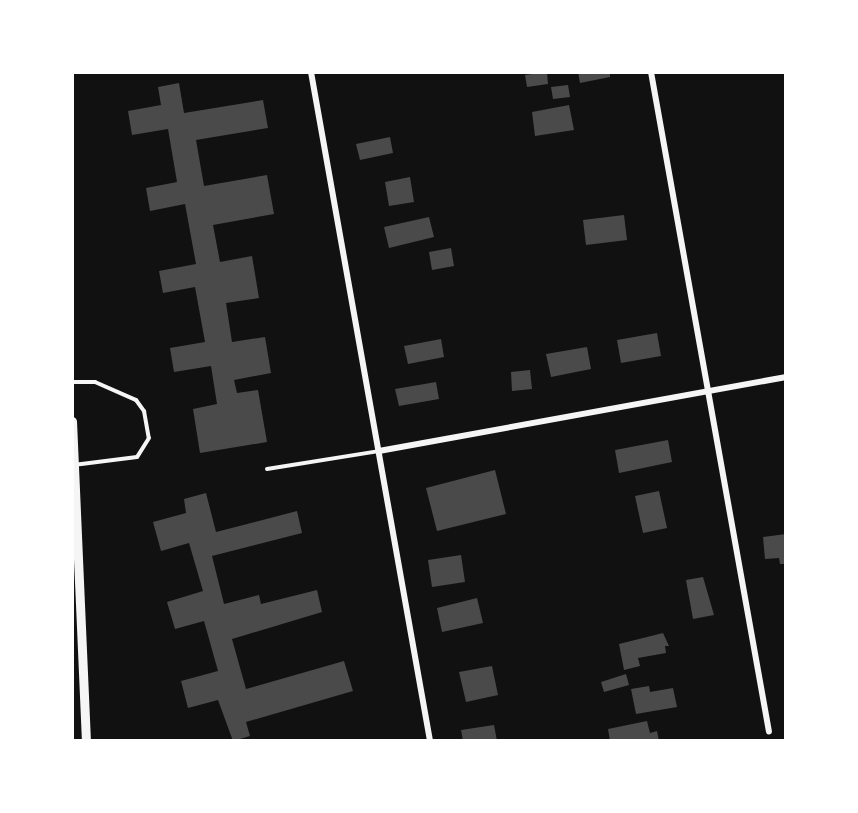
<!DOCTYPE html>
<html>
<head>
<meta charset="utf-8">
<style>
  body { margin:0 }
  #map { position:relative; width:858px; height:813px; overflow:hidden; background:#111; font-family:"Noto Sans",sans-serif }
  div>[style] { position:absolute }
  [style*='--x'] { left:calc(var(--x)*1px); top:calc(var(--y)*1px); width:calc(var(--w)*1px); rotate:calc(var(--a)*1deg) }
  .building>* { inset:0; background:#4a4a4a }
  .service>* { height:4px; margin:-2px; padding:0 2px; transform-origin:2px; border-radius:2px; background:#f5f5f5 }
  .minor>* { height:6px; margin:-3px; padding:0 3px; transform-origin:3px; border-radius:3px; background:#f5f5f5 }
  .tertiary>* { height:9px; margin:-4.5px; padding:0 4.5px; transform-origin:4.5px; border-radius:4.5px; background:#f5f5f5 }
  span { translate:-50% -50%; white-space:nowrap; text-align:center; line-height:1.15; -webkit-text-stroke:4.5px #fff; paint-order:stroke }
  .frame { position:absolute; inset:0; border:74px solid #fff; pointer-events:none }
</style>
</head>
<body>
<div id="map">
  <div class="building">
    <div style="clip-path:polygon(547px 72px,548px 84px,527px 87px,525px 75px)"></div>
    <div style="clip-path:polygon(578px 72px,610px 72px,610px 77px,580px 83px)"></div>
    <div style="clip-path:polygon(179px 83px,184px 113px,263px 100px,268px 128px,196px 140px,204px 186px,267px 175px,274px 214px,213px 225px,220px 262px,252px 256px,259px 298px,226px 303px,232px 342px,265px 337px,271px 373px,234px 380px,237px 393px,258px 390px,267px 442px,200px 453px,193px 409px,217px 404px,211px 366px,174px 372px,170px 348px,205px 342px,195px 287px,163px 293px,159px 271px,196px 264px,185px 204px,150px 211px,146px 188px,177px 182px,168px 129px,132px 135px,128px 111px,161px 105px,158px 87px)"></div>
    <div style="clip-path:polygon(568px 85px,570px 97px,553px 99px,551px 87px)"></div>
    <div style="clip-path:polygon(569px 105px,574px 130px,535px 136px,532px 112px)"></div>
    <div style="clip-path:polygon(390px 137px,393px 153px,360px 160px,356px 144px)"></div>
    <div style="clip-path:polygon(410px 177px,414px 202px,389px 206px,385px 182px)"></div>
    <div style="clip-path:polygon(624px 215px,627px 240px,586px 245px,583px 220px)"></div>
    <div style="clip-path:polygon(429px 217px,434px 237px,389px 248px,384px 227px)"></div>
    <div style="clip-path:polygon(451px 248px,454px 266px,432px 270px,429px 252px)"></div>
    <div style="clip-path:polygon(657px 333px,661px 356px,621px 363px,617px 340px)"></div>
    <div style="clip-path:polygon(441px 339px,444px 357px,408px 364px,404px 346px)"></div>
    <div style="clip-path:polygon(587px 347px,591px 369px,551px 377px,546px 354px)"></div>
    <div style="clip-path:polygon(530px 370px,532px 389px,512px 391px,511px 372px)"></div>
    <div style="clip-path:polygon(436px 382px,439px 399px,399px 406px,395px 389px)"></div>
    <div style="clip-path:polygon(668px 440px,672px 462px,619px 473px,615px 450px)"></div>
    <div style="clip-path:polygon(495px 470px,506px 514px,437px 531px,426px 488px)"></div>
    <div style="clip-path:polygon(659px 491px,667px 528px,643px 533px,635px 496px)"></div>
    <div style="clip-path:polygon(206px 493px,216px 532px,297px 511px,302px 533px,212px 556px,224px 604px,259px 595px,261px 604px,317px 590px,322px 612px,232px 639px,246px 689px,344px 661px,353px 691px,246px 722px,250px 736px,233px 741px,218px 700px,188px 708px,181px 681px,218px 671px,204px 621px,175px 629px,167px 602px,203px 591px,189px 543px,161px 551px,153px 522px,186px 513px,184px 499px)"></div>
    <div style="clip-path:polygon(786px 534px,786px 564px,780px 564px,779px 558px,765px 559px,763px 537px)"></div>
    <div style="clip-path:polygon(461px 555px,465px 582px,432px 587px,428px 560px)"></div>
    <div style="clip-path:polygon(703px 577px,714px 615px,693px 619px,686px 580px)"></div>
    <div style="clip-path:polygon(477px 598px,483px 623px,442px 632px,437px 608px)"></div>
    <div style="clip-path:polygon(663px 633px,669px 646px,665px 646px,666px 653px,638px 658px,640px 666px,624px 670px,619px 644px)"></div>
    <div style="clip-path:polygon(492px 666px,498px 695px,466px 702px,459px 672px)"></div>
    <div style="clip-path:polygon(626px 674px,629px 685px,604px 692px,601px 682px)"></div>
    <div style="clip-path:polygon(649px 686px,650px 692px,673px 688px,677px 707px,636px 714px,631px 689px)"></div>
    <div style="clip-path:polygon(647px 721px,650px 733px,657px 731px,659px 741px,610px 741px,608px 729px)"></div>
    <div style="clip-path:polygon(494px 725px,497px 741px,463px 741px,461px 730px)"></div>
  </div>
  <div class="service">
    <div style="--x:72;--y:382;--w:23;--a:0"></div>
    <div style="--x:95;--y:382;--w:45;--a:23.7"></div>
    <div style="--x:136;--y:400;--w:14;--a:54"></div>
    <div style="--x:144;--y:411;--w:27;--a:80"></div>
    <div style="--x:149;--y:438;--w:22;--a:122"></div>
    <div style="--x:137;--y:457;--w:64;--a:172.8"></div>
    <div style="--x:267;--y:469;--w:113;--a:-9.1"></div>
  </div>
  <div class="minor">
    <div style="--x:311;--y:72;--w:680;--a:79.91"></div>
    <div style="--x:651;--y:72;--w:670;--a:79.86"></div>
    <div style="--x:379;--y:451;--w:414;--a:-10.3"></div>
  </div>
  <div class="tertiary">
    <div style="--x:72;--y:421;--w:320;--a:87.5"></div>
  </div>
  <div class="frame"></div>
</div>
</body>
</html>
